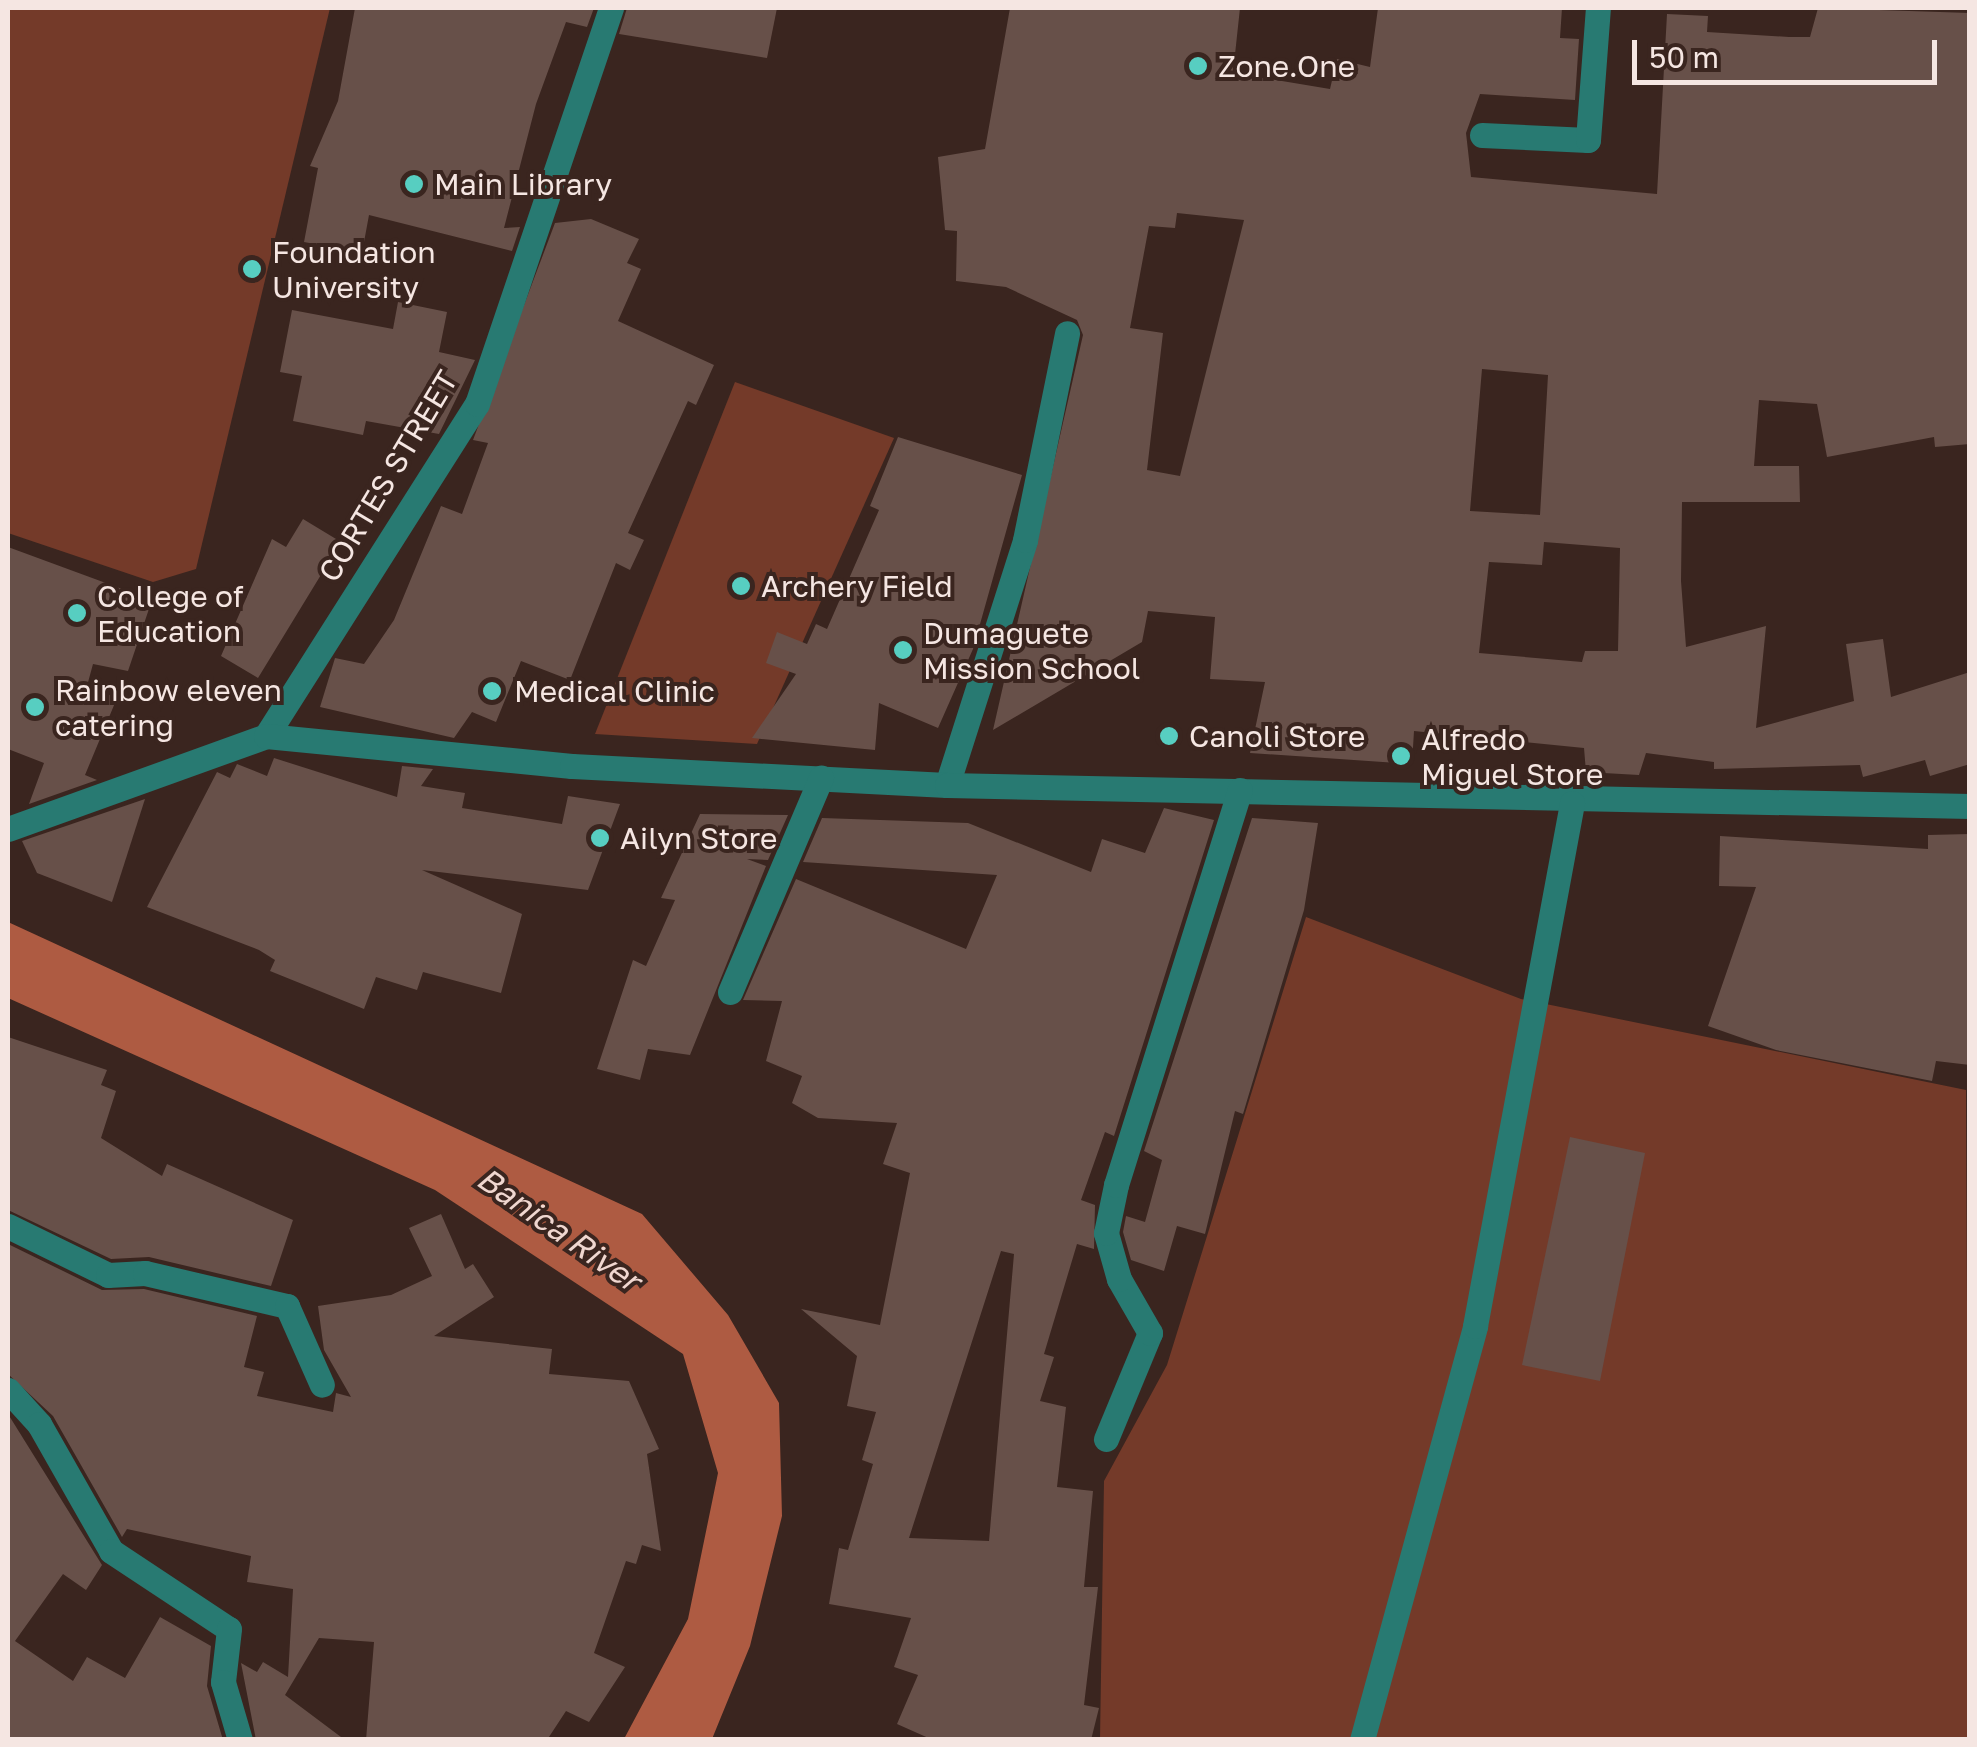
<!DOCTYPE html>
<html>
<head>
<meta charset="utf-8">
<style>
  body { margin:0 }
  #map { position:relative; width:1977px; height:1747px; overflow:hidden; background:#3a251f; font-family:"Golos Text",sans-serif }
  div>[style] { position:absolute }
  [style*='--x'] { left:calc(var(--x)*1px); top:calc(var(--y)*1px); width:calc(var(--w)*1px); rotate:calc(var(--a)*1deg) }
  .green>* { inset:0; background:#743a29 }
  .water>* { inset:0; background:#ae5b42 }
  .building>* { inset:0; background:#675049 }
  .minor>* { height:25px; margin:-12.5px; padding:0 12.5px; transform-origin:12.5px; border-radius:12.5px; background:#287a72 }
  .dots>* { width:28px; height:28px; translate:-50% -50%; box-sizing:border-box; border:5px solid #3a251f; border-radius:50% }
  span { translate:-50% -50%; white-space:nowrap; text-align:center; line-height:1.15; -webkit-text-stroke:8px #3a251f; paint-order:stroke }
  .poi-label { font-size:30px; color:#f5e6e2 }
  .left { translate:0 -50%; text-align:left }
  .street-label { font-size:30px; color:#f5e6e2 }
  .water-label { font-size:32px; color:#f0d7d0; font-style:italic }
  .frame { position:absolute; inset:0; border:10px solid #f5e6e2; pointer-events:none }
  .scale { position:absolute; left:1632px; top:40px; width:305px; height:45px; box-sizing:border-box; border:5px solid #f5e6e2; border-top:0; padding-left:12px; font-size:30px; line-height:35px; white-space:nowrap; color:#f5e6e2; -webkit-text-stroke:8px #3a251f; paint-order:stroke }
</style>
</head>
<body>
<div id="map">
  <div class="green">
    <div style="clip-path:polygon(8px 8px,330px 8px,196px 569px,153px 582px,8px 533px)"></div>
    <div style="clip-path:polygon(735px 382px,894px 438px,757px 744px,595px 734px)"></div>
    <div style="clip-path:polygon(1306px 917px,1521px 999px,1966px 1090px,1969px 1739px,1100px 1740px,1104px 1481px,1167px 1365px)"></div>
  </div>
  <div class="water">
    <div style="clip-path:polygon(8px 922px,642px 1214px,728px 1315px,779px 1403px,782px 1516px,750px 1646px,712px 1739px,624px 1739px,688px 1619px,718px 1473px,683px 1354px,435px 1190px,8px 998px)"></div>
  </div>
  <div class="building">
    <div style="clip-path:polygon(355px 8px,594px 8px,587px 27px,566px 22px,536px 104px,504px 228px,520px 227px,512px 251px,369px 215px,362px 253px,304px 242px,318px 168px,310px 166px,338px 101px)"></div>
    <div style="clip-path:polygon(627px 8px,777px 8px,767px 58px,619px 34px)"></div>
    <div style="clip-path:polygon(evenodd,1010px 8px,1240px 8px,1233px 73px,1330px 89px,1337px 59px,1370px 67px,1378px 8px,1562px 8px,1560px 38px,1579px 39px,1575px 100px,1480px 94px,1466px 133px,1471px 177px,1657px 194px,1667px 14px,1708px 16px,1707px 32px,1789px 37px,1810px 37px,1818px 8px,1970px 13px,1970px 444px,1935px 447px,1934px 437px,1827px 457px,1817px 404px,1759px 400px,1754px 466px,1799px 466px,1800px 502px,1682px 502px,1681px 581px,1686px 647px,1766px 626px,1756px 728px,1854px 701px,1846px 644px,1883px 639px,1891px 697px,1970px 672px,1970px 764px,1930px 776px,1925px 760px,1863px 777px,1860px 765px,1714px 769px,1714px 762px,1646px 753px,1639px 775px,1586px 772px,1584px 748px,1414px 731px,1412px 764px,1250px 753px,1265px 682px,1210px 679px,1215px 617px,1148px 611px,1142px 642px,993px 730px,1083px 335px,1077px 320px,1006px 287px,956px 281px,957px 231px,945px 230px,938px 157px,985px 149px,1010px 8px,1177px 213px,1244px 220px,1180px 476px,1147px 470px,1163px 333px,1130px 328px,1149px 226px,1175px 228px,1177px 213px,1010px 8px,1482px 369px,1548px 375px,1540px 515px,1470px 511px,1482px 369px,1010px 8px,1544px 542px,1620px 548px,1618px 651px,1585px 651px,1582px 662px,1479px 653px,1489px 562px,1542px 565px,1544px 542px)"></div>
    <div style="clip-path:polygon(591px 219px,639px 239px,627px 263px,641px 269px,618px 321px,714px 365px,696px 405px,688px 401px,628px 533px,644px 540px,630px 570px,616px 563px,570px 680px,521px 661px,496px 722px,472px 712px,454px 738px,320px 707px,335px 658px,364px 664px,394px 620px,441px 506px,462px 514px,488px 443px,473px 440px,555px 223px)"></div>
    <div style="clip-path:polygon(398px 302px,447px 312px,439px 352px,475px 360px,439px 434px,366px 421px,363px 435px,293px 421px,302px 376px,280px 372px,292px 310px,393px 329px)"></div>
    <div style="clip-path:polygon(898px 437px,1022px 475px,973px 649px,938px 728px,879px 703px,875px 750px,752px 738px,796px 674px,766px 663px,777px 632px,807px 644px,816px 624px,827px 629px,879px 510px,870px 506px)"></div>
    <div style="clip-path:polygon(303px 519px,341px 542px,258px 678px,221px 656px,272px 539px,286px 547px)"></div>
    <div style="clip-path:polygon(8px 547px,152px 600px,128px 671px,93px 664px,87px 686px,117px 698px,85px 775px,97px 780px,29px 804px,44px 763px,8px 749px)"></div>
    <div style="clip-path:polygon(274px 758px,397px 797px,402px 766px,433px 769px,421px 786px,465px 793px,462px 808px,562px 824px,568px 796px,620px 804px,588px 890px,422px 870px,522px 914px,501px 993px,423px 972px,417px 990px,376px 977px,364px 1009px,270px 971px,275px 960px,259px 950px,147px 907px,217px 772px,230px 778px,237px 764px,267px 776px)"></div>
    <div style="clip-path:polygon(145px 799px,112px 902px,37px 873px,22px 841px)"></div>
    <div style="clip-path:polygon(evenodd,1164px 808px,1214px 820px,1114px 1136px,1105px 1132px,1081px 1200px,1095px 1205px,1094px 1249px,1077px 1244px,1044px 1354px,1054px 1357px,1040px 1401px,1066px 1407px,1057px 1487px,1093px 1491px,1084px 1587px,1098px 1587px,1084px 1705px,1099px 1708px,1091px 1740px,933px 1740px,897px 1724px,918px 1675px,894px 1667px,911px 1618px,829px 1604px,839px 1548px,848px 1550px,873px 1464px,862px 1460px,876px 1412px,847px 1406px,857px 1356px,801px 1309px,880px 1325px,910px 1173px,883px 1164px,897px 1123px,818px 1118px,792px 1103px,802px 1076px,766px 1061px,782px 1001px,743px 1000px,796px 879px,966px 949px,997px 875px,803px 862px,822px 818px,968px 823px,1091px 872px,1102px 839px,1145px 853px,1164px 808px,1001px 1251px,1014px 1254px,989px 1541px,909px 1538px,1001px 1251px)"></div>
    <div style="clip-path:polygon(700px 814px,788px 815px,768px 860px,747px 859px,766px 866px,690px 1055px,648px 1049px,640px 1080px,597px 1069px,633px 960px,646px 966px,675px 900px,661px 898px)"></div>
    <div style="clip-path:polygon(1252px 818px,1318px 823px,1304px 910px,1243px 1114px,1235px 1111px,1205px 1234px,1177px 1226px,1164px 1271px,1131px 1260px,1123px 1232px,1126px 1216px,1145px 1222px,1162px 1160px,1144px 1151px)"></div>
    <div style="clip-path:polygon(1970px 834px,1970px 1065px,1936px 1061px,1932px 1081px,1776px 1050px,1708px 1026px,1756px 887px,1719px 886px,1720px 836px,1928px 849px,1928px 835px)"></div>
    <div style="clip-path:polygon(8px 1037px,107px 1070px,101px 1085px,116px 1091px,101px 1138px,162px 1176px,167px 1164px,293px 1220px,271px 1286px,149px 1257px,111px 1259px,8px 1210px)"></div>
    <div style="clip-path:polygon(1570px 1137px,1645px 1153px,1600px 1381px,1522px 1365px)"></div>
    <div style="clip-path:polygon(441px 1214px,465px 1269px,473px 1264px,494px 1297px,434px 1336px,552px 1349px,549px 1374px,629px 1381px,659px 1449px,647px 1454px,661px 1551px,642px 1545px,636px 1564px,626px 1561px,594px 1653px,625px 1667px,589px 1722px,566px 1711px,547px 1740px,366px 1740px,374px 1642px,319px 1638px,285px 1695px,345px 1740px,256px 1740px,241px 1663px,257px 1672px,263px 1662px,288px 1677px,293px 1589px,247px 1582px,251px 1556px,127px 1529px,122px 1537px,53px 1416px,8px 1374px,8px 1244px,102px 1290px,144px 1289px,257px 1316px,244px 1367px,264px 1372px,257px 1396px,333px 1412px,336px 1393px,351px 1397px,324px 1350px,318px 1306px,391px 1295px,432px 1276px,409px 1228px)"></div>
    <div style="clip-path:polygon(8px 1414px,102px 1565px,86px 1590px,63px 1574px,15px 1641px,73px 1681px,87px 1657px,125px 1678px,160px 1617px,211px 1646px,207px 1686px,223px 1740px,8px 1740px)"></div>
  </div>
  <div class="minor">
    <div style="--x:1482;--y:135;--w:106;--a:2.7"></div>
    <div style="--x:1588;--y:140;--w:132;--a:-85.7"></div>
    <div style="--x:266;--y:736;--w:393;--a:-57.6"></div>
    <div style="--x:477;--y:404;--w:418;--a:-71.3"></div>
    <div style="--x:947;--y:785;--w:257;--a:-72.3"></div>
    <div style="--x:1025;--y:540;--w:211;--a:-78.5"></div>
    <div style="--x:8;--y:829;--w:274;--a:-19.8"></div>
    <div style="--x:266;--y:736;--w:307;--a:5.6"></div>
    <div style="--x:572;--y:766;--w:375;--a:2.9"></div>
    <div style="--x:947;--y:785;--w:1023;--a:1.18"></div>
    <div style="--x:730;--y:992;--w:233;--a:-67"></div>
    <div style="--x:8;--y:1226;--w:111;--a:26.1"></div>
    <div style="--x:108;--y:1275;--w:37;--a:-3"></div>
    <div style="--x:145;--y:1273;--w:146;--a:13.1"></div>
    <div style="--x:287;--y:1306;--w:86;--a:66.1"></div>
    <div style="--x:8;--y:1390;--w:46;--a:47.6"></div>
    <div style="--x:39;--y:1424;--w:146;--a:60.4"></div>
    <div style="--x:111;--y:1551;--w:141;--a:33.5"></div>
    <div style="--x:229;--y:1629;--w:53;--a:96.5"></div>
    <div style="--x:223;--y:1682;--w:60;--a:73.7"></div>
    <div style="--x:1106;--y:1439;--w:115;--a:-67.5"></div>
    <div style="--x:1150;--y:1333;--w:62;--a:-119.9"></div>
    <div style="--x:1119;--y:1279;--w:48;--a:-105.8"></div>
    <div style="--x:1106;--y:1233;--w:49;--a:-78.2"></div>
    <div style="--x:1116;--y:1185;--w:414;--a:-72.6"></div>
    <div style="--x:1362;--y:1740;--w:429;--a:-74.7"></div>
    <div style="--x:1475;--y:1326;--w:532;--a:-79.49"></div>
  </div>
  <div class="dots">
    <div style="left:1198px;top:66px;background:#57cec1"></div>
    <div style="left:414px;top:184px;background:#57cec1"></div>
    <div style="left:252px;top:269px;background:#57cec1"></div>
    <div style="left:741px;top:586px;background:#57cec1"></div>
    <div style="left:77px;top:613px;background:#57cec1"></div>
    <div style="left:903px;top:650px;background:#57cec1"></div>
    <div style="left:492px;top:691px;background:#57cec1"></div>
    <div style="left:35px;top:707px;background:#57cec1"></div>
    <div style="left:1169px;top:736px;background:#57cec1"></div>
    <div style="left:1401px;top:756px;background:#57cec1"></div>
    <div style="left:600px;top:838px;background:#57cec1"></div>
  </div>
  <div class="poi-label">
    <span class="left" style="left:1218px;top:66px">Zone.One</span>
    <span class="left" style="left:434px;top:184px">Main Library</span>
    <span class="left" style="left:272px;top:269px">Foundation<br>University</span>
    <span class="left" style="left:761px;top:586px">Archery Field</span>
    <span class="left" style="left:97px;top:613px">College of<br>Education</span>
    <span class="left" style="left:923px;top:650px">Dumaguete<br>Mission School</span>
    <span class="left" style="left:55px;top:707px">Rainbow eleven<br>catering</span>
    <span class="left" style="left:514px;top:691px">Medical Clinic</span>
    <span class="left" style="left:1189px;top:736px">Canoli Store</span>
    <span class="left" style="left:1421px;top:756px">Alfredo<br>Miguel Store</span>
    <span class="left" style="left:620px;top:838px">Ailyn Store</span>
  </div>
  <div class="street-label">
    <span style="left:388px;top:476px;rotate:-59deg">CORTES STREET</span>
  </div>
  <div class="water-label">
    <span style="left:559px;top:1229px;rotate:35deg">Banica River</span>
  </div>
  <div class="frame"></div>
  <div class="scale">50 m</div>
</div>
</body>
</html>
